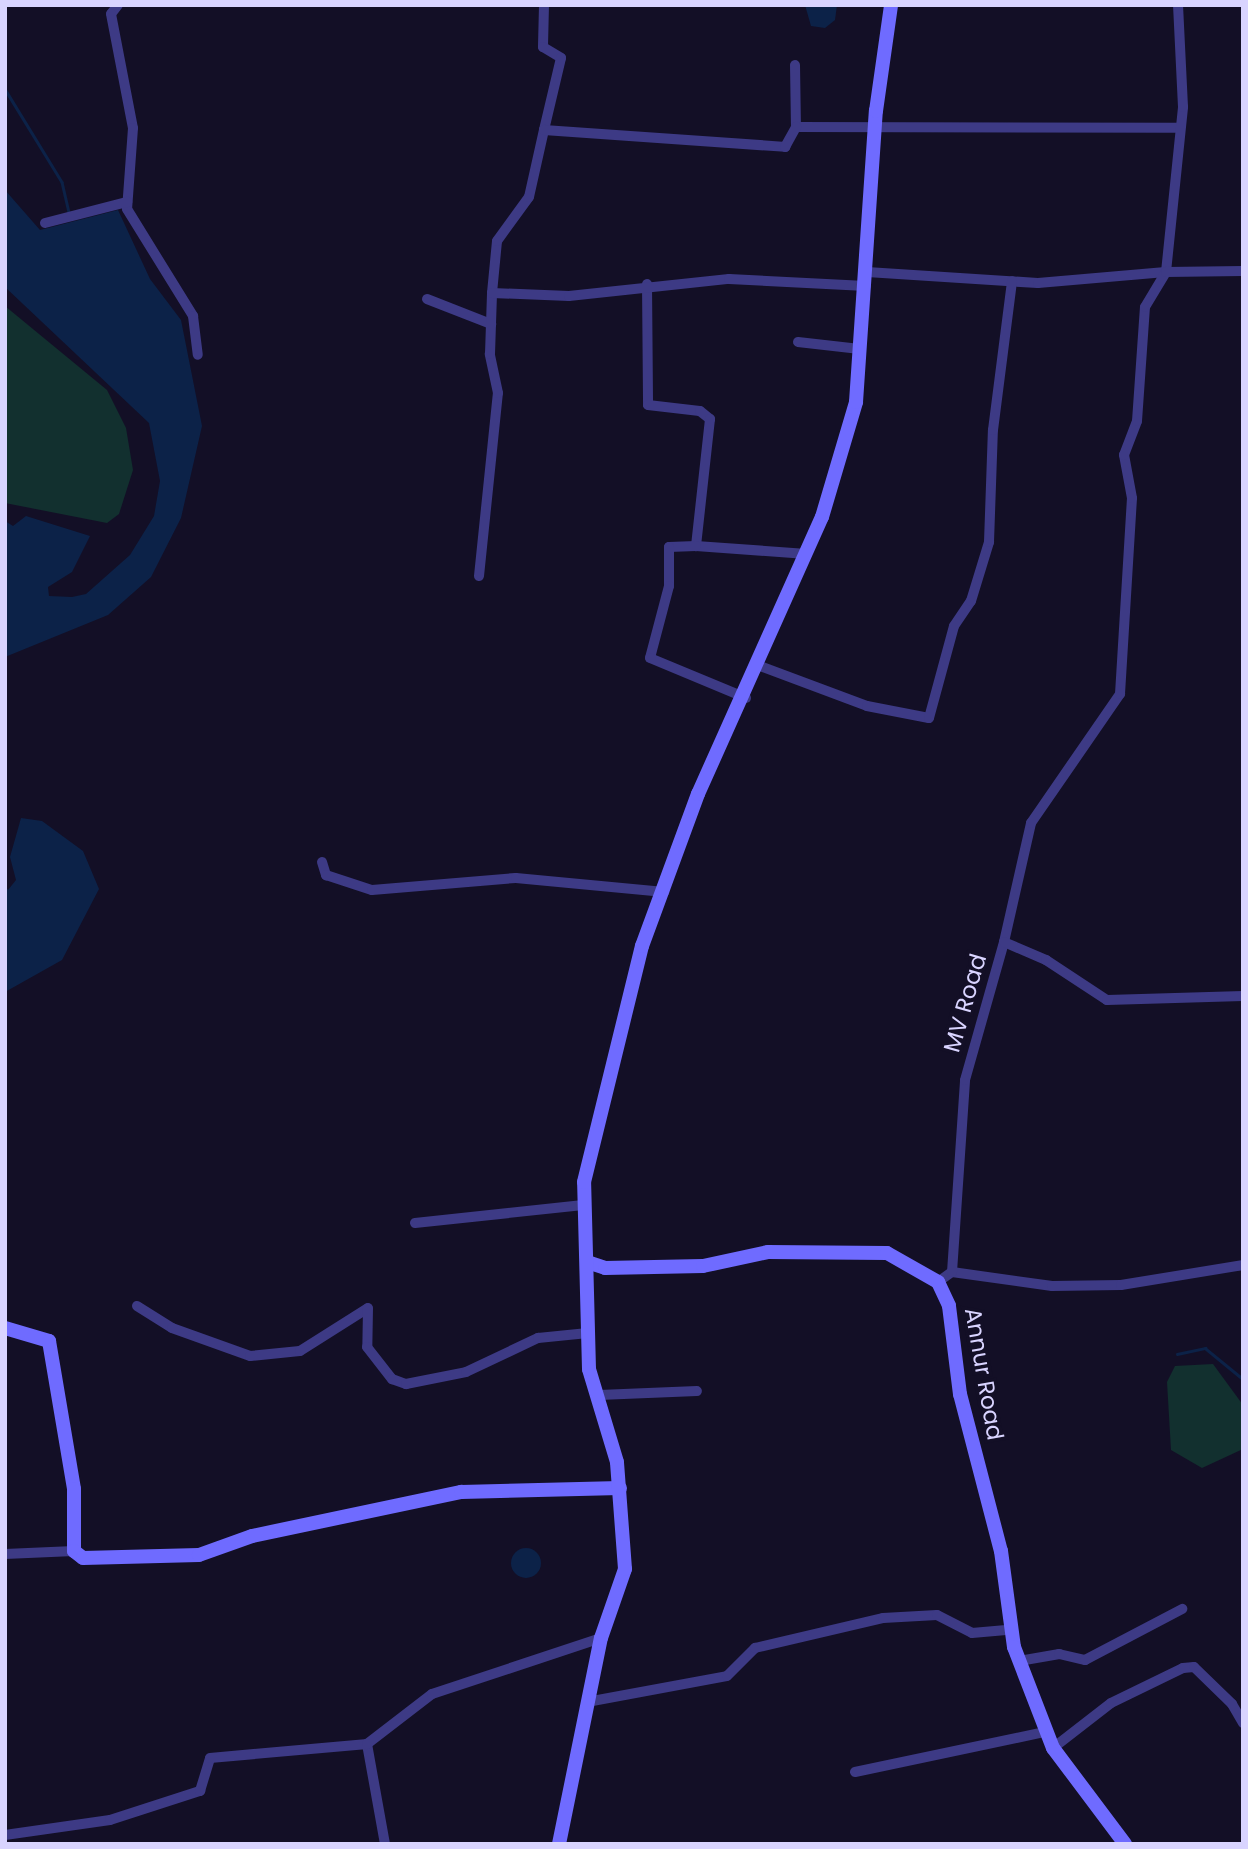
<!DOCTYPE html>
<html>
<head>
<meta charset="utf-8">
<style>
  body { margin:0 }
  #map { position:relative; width:1248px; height:1849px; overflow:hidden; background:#130f26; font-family:Poppins,sans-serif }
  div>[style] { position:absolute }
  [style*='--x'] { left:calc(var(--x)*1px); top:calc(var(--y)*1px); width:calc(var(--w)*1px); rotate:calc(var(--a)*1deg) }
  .green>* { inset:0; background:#12302f }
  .water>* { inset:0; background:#0c2248 }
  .round { border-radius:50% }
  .stream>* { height:2.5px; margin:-1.25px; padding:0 1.25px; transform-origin:1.25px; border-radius:1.25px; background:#0c2248 }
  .street>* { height:10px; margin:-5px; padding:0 5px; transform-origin:5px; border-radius:5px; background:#3d3a85 }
  .secondary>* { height:14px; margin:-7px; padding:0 7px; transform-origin:7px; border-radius:7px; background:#6f6bff }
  span { translate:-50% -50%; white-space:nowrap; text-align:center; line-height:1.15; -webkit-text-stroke:7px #130f26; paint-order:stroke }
  .street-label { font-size:23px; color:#d9d4ff }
  .frame { position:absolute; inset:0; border:7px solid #d9d4ff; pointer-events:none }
</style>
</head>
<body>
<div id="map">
  <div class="green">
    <div style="clip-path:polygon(5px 306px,107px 390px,126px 428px,133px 470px,119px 514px,107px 523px,5px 503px)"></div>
    <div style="clip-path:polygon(1213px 1364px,1243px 1405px,1243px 1449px,1202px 1468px,1171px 1450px,1167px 1382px,1175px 1366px)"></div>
  </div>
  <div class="water">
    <div style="clip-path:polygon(805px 5px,837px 5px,835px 20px,825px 28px,811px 26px)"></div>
    <div style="clip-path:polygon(5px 190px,40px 230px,118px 210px,150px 279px,181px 320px,202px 426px,181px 518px,151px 577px,108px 615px,5px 657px,5px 521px,13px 526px,26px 516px,90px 536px,72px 572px,48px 587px,49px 596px,72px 597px,86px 594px,130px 555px,154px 516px,160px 481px,149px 423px,5px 287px)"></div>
    <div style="clip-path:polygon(21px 818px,42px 821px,83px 851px,99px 889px,62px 960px,5px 992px,5px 886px,8px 890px,16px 880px,10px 857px)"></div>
    <div class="round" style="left:511px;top:1548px;width:30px;height:30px"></div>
  </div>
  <div class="stream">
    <div style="--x:5;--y:89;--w:109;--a:58.5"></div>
    <div style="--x:62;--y:182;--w:32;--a:77"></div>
    <div style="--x:1177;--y:1354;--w:29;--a:-12"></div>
    <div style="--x:1205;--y:1348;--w:49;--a:39.2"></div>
  </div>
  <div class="street">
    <div style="--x:118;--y:5;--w:11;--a:128"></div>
    <div style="--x:111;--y:14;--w:116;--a:79.1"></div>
    <div style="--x:133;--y:128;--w:81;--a:94.2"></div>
    <div style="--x:127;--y:209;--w:126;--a:58.3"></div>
    <div style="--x:193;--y:316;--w:39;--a:83"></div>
    <div style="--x:544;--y:5;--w:42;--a:91.4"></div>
    <div style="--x:543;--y:47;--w:21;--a:31"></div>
    <div style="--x:561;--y:58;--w:74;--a:103.3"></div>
    <div style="--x:795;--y:65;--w:62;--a:89.1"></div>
    <div style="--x:796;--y:127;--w:384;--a:0.1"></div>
    <div style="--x:45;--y:223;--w:85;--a:-14.4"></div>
    <div style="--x:867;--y:272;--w:171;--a:3.7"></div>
    <div style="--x:1038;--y:283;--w:128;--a:-4.9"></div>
    <div style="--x:1166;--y:272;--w:166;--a:-84.1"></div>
    <div style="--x:1183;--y:107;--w:102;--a:-92.8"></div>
    <div style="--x:647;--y:284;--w:121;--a:89.5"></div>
    <div style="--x:648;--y:405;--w:52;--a:6.6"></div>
    <div style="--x:700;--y:411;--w:13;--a:39"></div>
    <div style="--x:710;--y:419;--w:128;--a:96.3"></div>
    <div style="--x:696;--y:546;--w:111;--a:4.1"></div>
    <div style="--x:492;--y:293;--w:52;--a:-84.5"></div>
    <div style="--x:497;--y:241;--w:54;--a:-54"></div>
    <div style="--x:529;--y:197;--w:69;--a:-77.4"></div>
    <div style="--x:544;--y:130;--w:242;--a:4"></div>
    <div style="--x:785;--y:147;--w:23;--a:-61"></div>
    <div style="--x:427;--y:299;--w:69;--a:21.3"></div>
    <div style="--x:798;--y:342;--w:62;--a:6.4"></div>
    <div style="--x:696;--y:546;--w:27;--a:178"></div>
    <div style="--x:669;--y:547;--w:39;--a:90"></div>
    <div style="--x:669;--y:586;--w:74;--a:104.8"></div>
    <div style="--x:650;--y:658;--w:104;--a:22.6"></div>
    <div style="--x:479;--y:576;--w:184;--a:-84.1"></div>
    <div style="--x:498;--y:393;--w:40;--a:-102"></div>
    <div style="--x:490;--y:354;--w:61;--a:-88.1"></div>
    <div style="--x:492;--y:293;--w:77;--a:2.2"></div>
    <div style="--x:569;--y:296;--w:161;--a:-6.1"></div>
    <div style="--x:729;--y:279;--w:137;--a:2.9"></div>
    <div style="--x:760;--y:666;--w:114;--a:20.5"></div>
    <div style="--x:867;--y:706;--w:63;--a:11"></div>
    <div style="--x:929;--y:718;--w:95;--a:-74.8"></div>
    <div style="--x:954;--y:626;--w:30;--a:-56"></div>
    <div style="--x:971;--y:601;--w:62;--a:-73"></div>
    <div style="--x:989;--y:542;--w:112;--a:-88"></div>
    <div style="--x:993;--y:430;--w:150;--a:-82.7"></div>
    <div style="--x:322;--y:862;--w:14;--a:73"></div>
    <div style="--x:326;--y:875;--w:48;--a:18.1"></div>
    <div style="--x:372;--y:890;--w:144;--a:-4.8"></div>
    <div style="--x:516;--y:878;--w:149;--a:5.4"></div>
    <div style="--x:1004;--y:942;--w:122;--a:-77.2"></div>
    <div style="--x:1031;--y:823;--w:157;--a:-55.4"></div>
    <div style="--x:1120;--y:694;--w:196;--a:-86.5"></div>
    <div style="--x:1132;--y:498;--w:44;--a:-100.5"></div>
    <div style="--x:1124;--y:455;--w:36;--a:-69"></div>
    <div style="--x:1137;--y:421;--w:114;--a:-86"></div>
    <div style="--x:1145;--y:307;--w:41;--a:-59"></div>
    <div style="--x:1166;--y:272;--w:77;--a:-0.7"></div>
    <div style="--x:415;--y:1223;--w:169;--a:-6.1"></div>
    <div style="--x:952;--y:1272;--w:101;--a:8"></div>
    <div style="--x:1052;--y:1286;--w:69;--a:-0.8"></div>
    <div style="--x:1121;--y:1285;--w:124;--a:-9.3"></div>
    <div style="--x:938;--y:1282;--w:17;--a:-36"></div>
    <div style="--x:952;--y:1272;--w:192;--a:-86.1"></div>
    <div style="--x:965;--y:1080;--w:143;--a:-74.2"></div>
    <div style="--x:1004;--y:942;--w:46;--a:23.2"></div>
    <div style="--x:1046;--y:960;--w:73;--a:33.3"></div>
    <div style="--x:1107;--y:1000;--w:136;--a:-1.7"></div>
    <div style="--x:137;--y:1306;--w:41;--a:32.2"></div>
    <div style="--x:172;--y:1328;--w:83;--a:19.7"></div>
    <div style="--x:250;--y:1356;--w:50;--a:-5.7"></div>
    <div style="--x:300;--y:1351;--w:80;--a:-32.3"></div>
    <div style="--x:368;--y:1308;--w:39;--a:91"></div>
    <div style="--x:367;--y:1347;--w:41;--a:52"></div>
    <div style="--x:392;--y:1379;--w:15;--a:20"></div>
    <div style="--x:406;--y:1384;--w:61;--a:-11.3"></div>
    <div style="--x:466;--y:1372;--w:80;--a:-25.3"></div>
    <div style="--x:538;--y:1338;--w:50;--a:-5.7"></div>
    <div style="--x:599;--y:1395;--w:98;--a:-2.3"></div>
    <div style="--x:5;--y:1554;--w:69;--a:-2.5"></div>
    <div style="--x:1019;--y:1661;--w:41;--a:-9.9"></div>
    <div style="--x:1059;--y:1654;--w:27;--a:13"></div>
    <div style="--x:1085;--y:1660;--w:110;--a:-27.7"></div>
    <div style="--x:587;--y:1702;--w:142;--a:-10.5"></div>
    <div style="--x:727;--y:1676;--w:40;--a:-45"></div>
    <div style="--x:755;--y:1648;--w:131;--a:-13.2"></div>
    <div style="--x:883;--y:1618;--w:54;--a:-3.2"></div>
    <div style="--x:937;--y:1615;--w:39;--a:27"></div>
    <div style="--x:972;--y:1633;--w:37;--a:-5"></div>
    <div style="--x:367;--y:1744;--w:102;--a:79.8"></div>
    <div style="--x:1053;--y:1748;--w:73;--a:-37.8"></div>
    <div style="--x:1111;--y:1703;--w:80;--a:-25.9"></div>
    <div style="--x:1183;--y:1668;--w:11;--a:-5"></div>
    <div style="--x:1194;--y:1667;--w:53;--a:44.2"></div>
    <div style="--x:1232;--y:1704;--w:22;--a:60"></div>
    <div style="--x:855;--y:1772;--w:193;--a:-11.9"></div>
    <div style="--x:5;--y:1835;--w:106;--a:-8.1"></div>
    <div style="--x:110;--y:1820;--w:95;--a:-17.9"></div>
    <div style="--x:200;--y:1791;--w:34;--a:-73"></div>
    <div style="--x:210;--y:1758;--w:158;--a:-5.1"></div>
    <div style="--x:367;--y:1744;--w:82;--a:-37.6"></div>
    <div style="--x:432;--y:1694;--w:178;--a:-18.3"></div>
  </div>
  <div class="secondary">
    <div style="--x:587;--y:1262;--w:19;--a:18"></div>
    <div style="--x:605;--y:1268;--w:98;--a:-1.2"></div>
    <div style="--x:703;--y:1266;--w:66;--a:-12.2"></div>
    <div style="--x:768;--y:1252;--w:119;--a:0.5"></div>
    <div style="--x:887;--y:1253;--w:59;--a:29.6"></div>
    <div style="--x:938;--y:1282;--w:26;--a:65"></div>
    <div style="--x:949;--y:1306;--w:89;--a:82.9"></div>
    <div style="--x:960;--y:1394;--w:162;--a:75.4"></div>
    <div style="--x:1001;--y:1551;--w:97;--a:82.3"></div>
    <div style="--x:1014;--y:1647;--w:108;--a:68.9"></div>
    <div style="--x:1053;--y:1748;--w:120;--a:53.1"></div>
    <div style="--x:5;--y:1328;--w:46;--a:16.5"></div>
    <div style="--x:49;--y:1341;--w:150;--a:80.4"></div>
    <div style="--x:74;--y:1489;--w:62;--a:90"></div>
    <div style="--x:74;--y:1551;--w:11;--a:38"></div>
    <div style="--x:83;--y:1558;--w:116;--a:-1.5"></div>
    <div style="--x:199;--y:1555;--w:56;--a:-19.7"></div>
    <div style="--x:252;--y:1536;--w:214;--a:-11.9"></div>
    <div style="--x:461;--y:1492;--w:159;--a:-1.4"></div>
    <div style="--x:559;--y:1844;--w:210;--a:-78.5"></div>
    <div style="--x:601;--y:1638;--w:73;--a:-70.8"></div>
    <div style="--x:625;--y:1569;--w:107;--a:-94.3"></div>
    <div style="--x:617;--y:1462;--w:97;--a:-106.8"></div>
    <div style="--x:589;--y:1369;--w:187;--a:-91.5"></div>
    <div style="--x:584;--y:1182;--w:243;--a:-76.2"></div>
    <div style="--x:642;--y:946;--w:162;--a:-69.8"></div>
    <div style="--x:698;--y:794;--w:303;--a:-65.9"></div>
    <div style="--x:822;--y:517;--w:120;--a:-73.5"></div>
    <div style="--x:856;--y:402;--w:292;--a:-86.1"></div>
    <div style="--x:876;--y:111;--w:107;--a:-81.9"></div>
  </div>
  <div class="street-label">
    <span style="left:965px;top:1003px;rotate:-74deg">MV Road</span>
    <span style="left:984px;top:1374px;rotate:80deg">Annur Road</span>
  </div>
  <div class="frame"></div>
</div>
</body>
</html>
